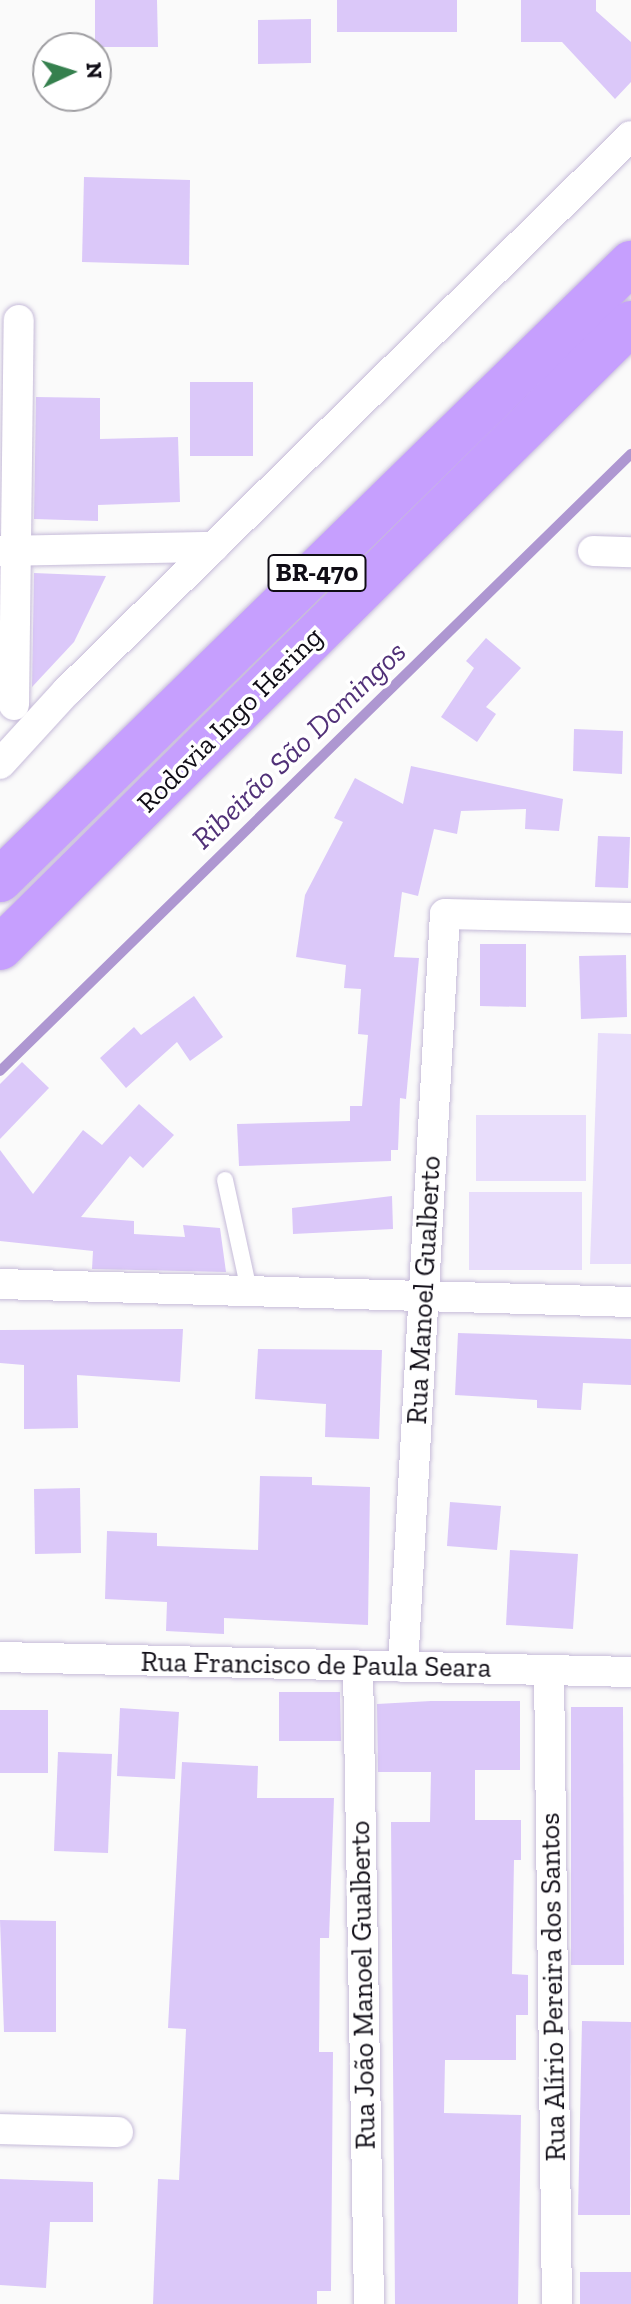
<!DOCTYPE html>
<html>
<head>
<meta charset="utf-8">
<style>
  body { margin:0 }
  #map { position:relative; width:631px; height:2304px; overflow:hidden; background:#fafafa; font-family:"Zilla Slab",serif }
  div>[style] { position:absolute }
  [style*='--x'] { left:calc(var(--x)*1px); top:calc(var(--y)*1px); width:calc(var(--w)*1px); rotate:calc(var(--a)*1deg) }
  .green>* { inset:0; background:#e8ddfb }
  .stream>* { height:10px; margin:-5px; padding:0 5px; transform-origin:5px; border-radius:5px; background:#ae97d1 }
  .building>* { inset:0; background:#dbc8f9 }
  .roads { filter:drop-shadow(0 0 2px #c6bbd9) drop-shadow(0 0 2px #c6bbd9) }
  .service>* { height:16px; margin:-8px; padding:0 8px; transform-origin:8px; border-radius:8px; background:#fff }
  .minor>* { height:30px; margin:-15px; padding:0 15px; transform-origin:15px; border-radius:15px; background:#fff }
  .motorway>* { height:44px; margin:-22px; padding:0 22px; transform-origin:22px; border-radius:22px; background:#c69ffe }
  span { translate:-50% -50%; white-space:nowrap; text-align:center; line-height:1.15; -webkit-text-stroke:7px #fff; paint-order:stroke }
  .shield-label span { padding:2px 6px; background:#fff; border:2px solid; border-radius:6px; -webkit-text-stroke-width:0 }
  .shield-label { font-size:26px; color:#100d16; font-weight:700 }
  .street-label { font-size:28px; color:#100d16 }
  .water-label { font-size:30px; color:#513178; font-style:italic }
  .north { position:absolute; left:32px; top:32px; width:80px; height:80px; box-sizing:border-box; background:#fff; border:2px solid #9f9ea2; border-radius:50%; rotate:86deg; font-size:22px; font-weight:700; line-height:32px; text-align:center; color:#100d16 }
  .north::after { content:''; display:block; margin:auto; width:28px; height:36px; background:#35804e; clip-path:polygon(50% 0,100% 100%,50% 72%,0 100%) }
</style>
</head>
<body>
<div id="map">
  <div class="green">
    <div style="clip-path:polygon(598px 1033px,631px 1034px,631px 1264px,590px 1264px)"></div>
    <div style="clip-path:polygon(476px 1115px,586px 1115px,586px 1181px,476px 1181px)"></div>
    <div style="clip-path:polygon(469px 1192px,582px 1192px,582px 1270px,469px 1270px)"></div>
  </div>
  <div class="stream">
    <div style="--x:0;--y:1071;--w:883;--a:-44.36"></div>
  </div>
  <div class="building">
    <div style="clip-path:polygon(95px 0,157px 0,158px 47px,95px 47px)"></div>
    <div style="clip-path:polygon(337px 0,457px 0,457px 32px,337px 32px)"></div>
    <div style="clip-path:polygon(521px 0,596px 0,596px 11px,631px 42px,631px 82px,615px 99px,562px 42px,521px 42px)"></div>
    <div style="clip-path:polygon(311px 19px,311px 63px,258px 64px,258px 20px)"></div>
    <div style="clip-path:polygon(84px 177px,190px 180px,189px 265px,82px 262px)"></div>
    <div style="clip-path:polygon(190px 382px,253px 382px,253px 456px,190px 456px)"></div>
    <div style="clip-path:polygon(36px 397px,100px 398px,100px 439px,178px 437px,180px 502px,98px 505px,98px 521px,34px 519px)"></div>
    <div style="clip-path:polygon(34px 573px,106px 576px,74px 642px,32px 687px)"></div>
    <div style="clip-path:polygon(486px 638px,521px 668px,486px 707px,496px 714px,477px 742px,441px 717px,474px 668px,466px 661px)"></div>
    <div style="clip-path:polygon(574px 729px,623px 731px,622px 774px,573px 771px)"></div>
    <div style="clip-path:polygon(411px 766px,563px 799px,559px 831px,525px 829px,526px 809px,461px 811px,457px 834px,434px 829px,418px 896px,402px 892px,394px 957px,419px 958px,406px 1099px,400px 1098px,398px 1150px,391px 1150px,391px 1161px,239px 1166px,237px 1124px,350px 1121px,350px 1106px,362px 1106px,368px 1035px,358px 1034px,361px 989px,344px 988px,346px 965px,296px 957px,305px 895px,343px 822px,334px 818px,355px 778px,403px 804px)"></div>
    <div style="clip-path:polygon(598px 836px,630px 837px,628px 888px,595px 887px)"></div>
    <div style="clip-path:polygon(480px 944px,526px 944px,526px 1007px,480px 1006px)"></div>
    <div style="clip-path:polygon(626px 955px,627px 1017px,581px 1019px,579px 956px)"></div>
    <div style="clip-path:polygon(194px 996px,223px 1037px,190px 1061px,177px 1042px,126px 1088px,100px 1058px,134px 1027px,141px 1035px)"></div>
    <div style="clip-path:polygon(22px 1062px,49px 1088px,0 1139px,0 1084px)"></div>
    <div style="clip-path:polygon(139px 1104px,174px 1135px,143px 1168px,130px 1156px,81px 1217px,134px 1221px,134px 1234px,185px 1237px,183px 1225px,220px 1228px,226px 1272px,92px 1269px,93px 1251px,0 1241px,0 1150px,33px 1194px,83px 1130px,102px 1145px)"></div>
    <div style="clip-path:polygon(392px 1196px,393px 1229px,293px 1234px,292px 1208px)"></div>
    <div style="clip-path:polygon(183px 1329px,180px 1382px,77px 1375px,78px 1428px,24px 1429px,24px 1365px,0 1363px,0 1330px)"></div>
    <div style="clip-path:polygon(458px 1333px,631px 1339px,631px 1385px,583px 1383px,581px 1410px,537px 1408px,537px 1400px,455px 1395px)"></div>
    <div style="clip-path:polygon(258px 1349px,382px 1350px,379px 1439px,325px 1437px,326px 1404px,255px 1399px)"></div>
    <div style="clip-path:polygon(260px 1476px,312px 1477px,312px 1485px,370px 1487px,368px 1625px,224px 1618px,224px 1634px,166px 1631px,167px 1602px,105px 1599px,107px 1531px,157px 1533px,157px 1546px,258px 1550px)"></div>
    <div style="clip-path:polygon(80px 1488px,81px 1553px,35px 1554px,34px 1489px)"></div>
    <div style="clip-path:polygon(450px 1502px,501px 1506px,497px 1550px,447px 1546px)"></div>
    <div style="clip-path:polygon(510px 1550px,578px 1554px,573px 1629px,506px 1625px)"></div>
    <div style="clip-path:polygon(279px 1692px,340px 1692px,341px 1741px,279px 1741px)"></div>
    <div style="clip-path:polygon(431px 1701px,520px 1701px,520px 1770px,475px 1770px,475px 1820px,521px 1820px,521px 1860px,514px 1860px,512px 1974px,528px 1975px,528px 2015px,516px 2015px,516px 2060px,445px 2060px,444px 2113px,521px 2115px,518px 2304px,395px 2304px,391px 1822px,430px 1822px,431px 1772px,378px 1772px,377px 1704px)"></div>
    <div style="clip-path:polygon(571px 1707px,623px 1707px,624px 1965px,571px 1965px)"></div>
    <div style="clip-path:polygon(120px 1708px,179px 1712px,175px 1779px,117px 1776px)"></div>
    <div style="clip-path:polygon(0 1710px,48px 1710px,48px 1773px,0 1773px)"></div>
    <div style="clip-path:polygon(58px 1752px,112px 1754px,108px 1853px,54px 1851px)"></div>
    <div style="clip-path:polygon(182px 1762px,258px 1766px,257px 1798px,334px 1798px,329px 1938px,320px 1938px,319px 2052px,333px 2052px,331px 2291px,317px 2291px,317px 2304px,153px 2304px,158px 2179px,179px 2180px,186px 2029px,168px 2028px)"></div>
    <div style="clip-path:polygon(0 1920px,56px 1921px,56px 2032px,4px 2032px)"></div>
    <div style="clip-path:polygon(582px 2021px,631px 2022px,630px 2215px,578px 2215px)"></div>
    <div style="clip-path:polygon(0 2179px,93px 2182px,93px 2222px,50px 2222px,46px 2288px,0 2285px)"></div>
    <div style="clip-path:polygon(580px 2272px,631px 2272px,631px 2304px,580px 2304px)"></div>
  </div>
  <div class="roads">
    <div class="service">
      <div style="--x:225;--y:1180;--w:118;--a:77.7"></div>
    </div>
    <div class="minor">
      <div style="--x:0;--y:551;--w:214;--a:-1.1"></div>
      <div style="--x:593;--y:551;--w:38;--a:2"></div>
      <div style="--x:14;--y:705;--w:385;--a:-89.3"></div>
      <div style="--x:0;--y:764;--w:99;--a:-47.5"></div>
      <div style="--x:67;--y:691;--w:791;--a:-44.54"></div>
      <div style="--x:0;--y:1284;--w:631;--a:1.63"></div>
      <div style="--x:0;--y:1657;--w:631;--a:1.36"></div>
      <div style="--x:358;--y:1666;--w:638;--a:89.01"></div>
      <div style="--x:403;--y:1667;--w:754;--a:-86.81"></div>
      <div style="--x:445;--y:914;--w:186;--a:1.2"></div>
      <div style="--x:549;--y:1670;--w:634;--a:89.28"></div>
      <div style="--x:0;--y:2129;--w:118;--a:1.5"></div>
    </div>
    <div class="motorway">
      <div style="--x:0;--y:880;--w:883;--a:-44.36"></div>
      <div style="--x:0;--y:948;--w:888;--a:-44.73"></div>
    </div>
  </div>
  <div class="shield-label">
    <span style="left:317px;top:573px">BR-470</span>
  </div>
  <div class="street-label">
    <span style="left:230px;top:720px;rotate:-45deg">Rodovia Ingo Hering</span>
    <span style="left:424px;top:1290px;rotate:-87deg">Rua Manoel Gualberto</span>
    <span style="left:316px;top:1665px;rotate:1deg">Rua Francisco de Paula Seara</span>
    <span style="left:363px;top:1985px;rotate:-91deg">Rua João Manoel Gualberto</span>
    <span style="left:553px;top:1987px;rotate:-91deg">Rua Alírio Pereira dos Santos</span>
  </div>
  <div class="water-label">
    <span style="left:299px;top:745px;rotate:-44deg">Ribeirão São Domingos</span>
  </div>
  <div class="north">N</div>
</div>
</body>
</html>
